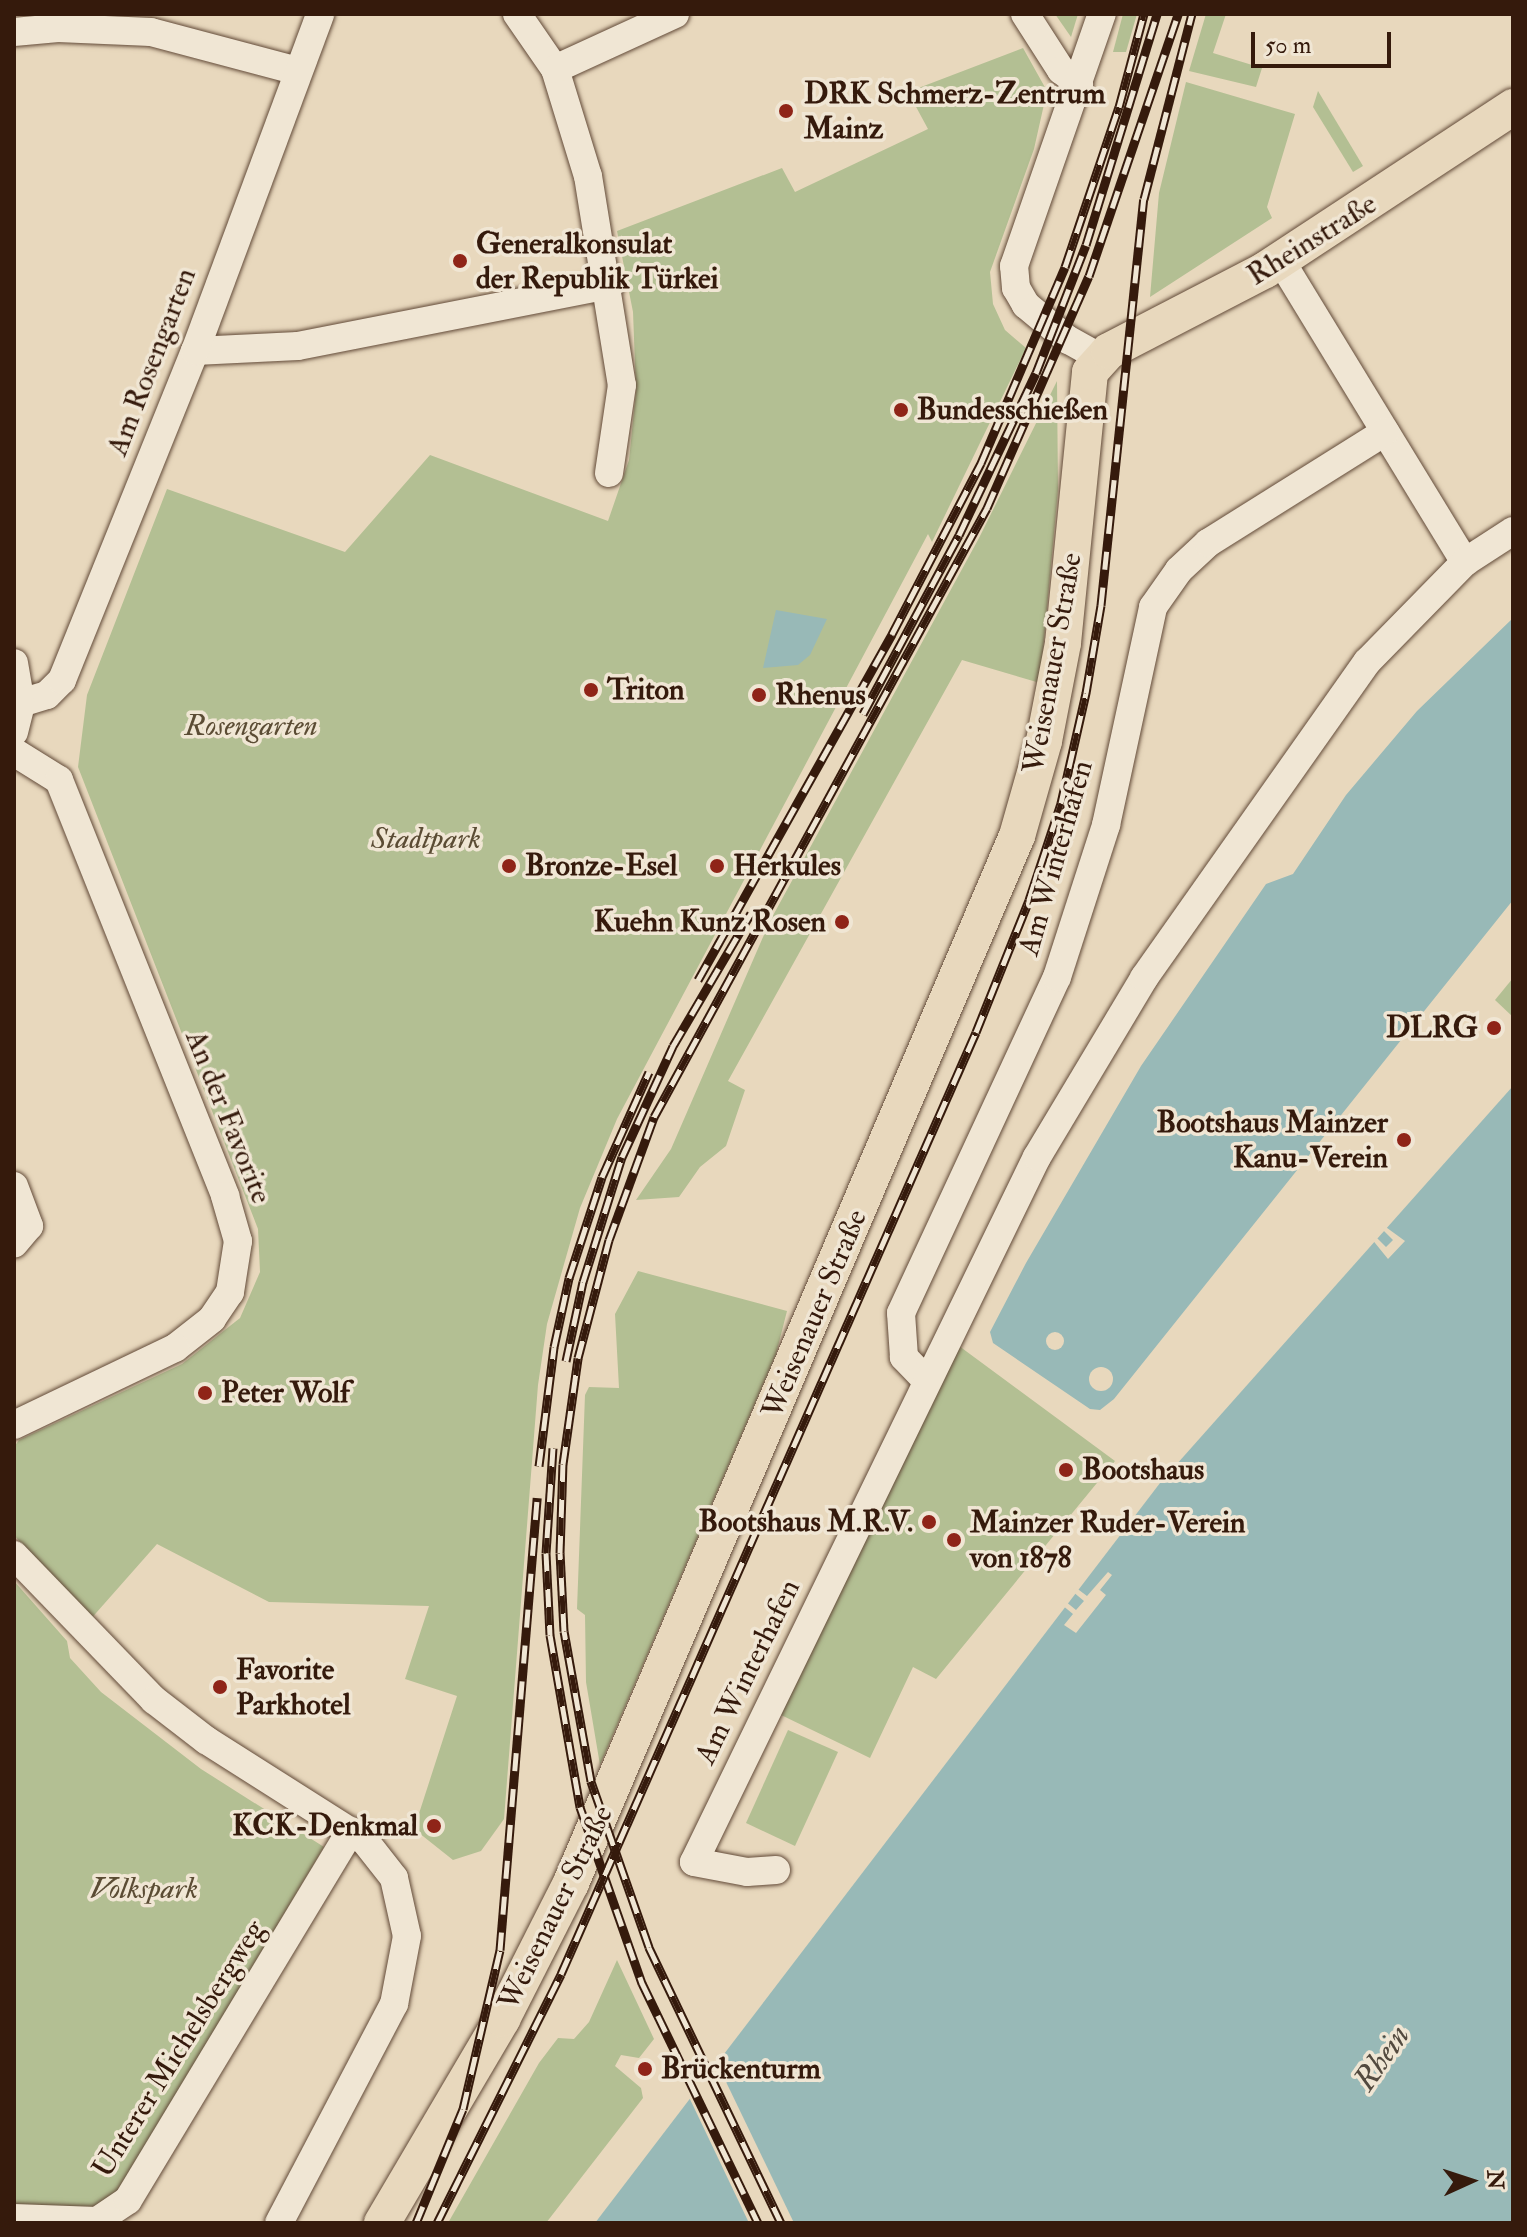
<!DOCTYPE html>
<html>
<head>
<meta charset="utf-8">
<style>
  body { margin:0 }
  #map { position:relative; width:1527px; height:2237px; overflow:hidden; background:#e8d8bd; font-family:"IM FELL Double Pica",serif }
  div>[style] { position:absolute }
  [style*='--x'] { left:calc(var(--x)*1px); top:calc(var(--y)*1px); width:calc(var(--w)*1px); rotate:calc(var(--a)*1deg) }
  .green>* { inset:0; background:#b3bf93 }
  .water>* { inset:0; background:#98b9b7 }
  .pier>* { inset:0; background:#e8d8bd }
  .round { border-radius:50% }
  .roads { filter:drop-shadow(0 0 2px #624a38) drop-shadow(0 0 2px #624a38) }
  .minor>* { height:28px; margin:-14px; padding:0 14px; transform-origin:14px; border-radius:14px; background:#f0e6d4 }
  .major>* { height:36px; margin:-18px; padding:0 18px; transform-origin:18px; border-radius:18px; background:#e8d8bd }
  .rail>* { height:9px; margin-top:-4.5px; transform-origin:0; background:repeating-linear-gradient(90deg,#f0e6d4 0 18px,#351a0c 0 36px); box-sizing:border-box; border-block:2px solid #351a0c }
  .dots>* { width:22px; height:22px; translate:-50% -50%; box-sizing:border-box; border:4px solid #f0e6d4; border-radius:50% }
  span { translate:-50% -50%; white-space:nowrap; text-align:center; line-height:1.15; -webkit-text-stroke:7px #f0e6d4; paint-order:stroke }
  .poi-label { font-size:30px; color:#351a0c; font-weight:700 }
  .left { translate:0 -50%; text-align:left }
  .right { translate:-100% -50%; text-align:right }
  .street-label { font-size:30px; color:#351a0c }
  .park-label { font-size:30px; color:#5b4c34; font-style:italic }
  .water-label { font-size:32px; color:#534a3f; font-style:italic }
  .frame { position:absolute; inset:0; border:16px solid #351a0c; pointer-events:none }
  .north { position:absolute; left:1431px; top:2141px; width:80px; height:80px; -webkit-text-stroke:6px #f0e6d4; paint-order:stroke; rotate:87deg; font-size:22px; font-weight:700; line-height:32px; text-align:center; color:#351a0c }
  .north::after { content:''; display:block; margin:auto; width:28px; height:36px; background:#351a0c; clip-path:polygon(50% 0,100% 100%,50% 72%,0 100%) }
  .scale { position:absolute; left:1251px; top:32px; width:140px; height:36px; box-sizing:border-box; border:4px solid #351a0c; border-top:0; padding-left:10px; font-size:24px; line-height:28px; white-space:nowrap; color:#351a0c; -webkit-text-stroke:6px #f0e6d4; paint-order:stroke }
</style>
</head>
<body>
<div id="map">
  <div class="green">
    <div style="clip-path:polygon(1055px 14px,1078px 14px,1071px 37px)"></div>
    <div style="clip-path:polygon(1123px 14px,1137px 14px,1126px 52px,1113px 52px)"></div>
    <div style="clip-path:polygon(1206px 14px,1226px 14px,1213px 53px,1262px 68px,1256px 87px,1189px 71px)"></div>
    <div style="clip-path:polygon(1023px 48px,1047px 91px,1034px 149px,990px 272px,993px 304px,1005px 330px,1026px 348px,932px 542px,928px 534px,617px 1119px,580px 1208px,547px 1324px,538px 1385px,504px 1819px,481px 1851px,453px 1860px,414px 1829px,457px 1696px,405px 1679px,429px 1606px,269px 1602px,157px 1544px,89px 1621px,14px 1535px,14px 1447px,19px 1440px,182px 1364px,240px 1318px,260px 1272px,258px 1229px,78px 767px,87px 695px,167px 489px,345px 552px,430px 455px,608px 521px,629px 460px,636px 391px,633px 312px,617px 231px,782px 168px,795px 192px,928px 129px,908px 92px)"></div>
    <div style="clip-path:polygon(1186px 82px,1295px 114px,1267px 207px,1272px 218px,1150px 297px,1159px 193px)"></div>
    <div style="clip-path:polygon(1318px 91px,1363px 166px,1353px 172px,1313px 107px)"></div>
    <div style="clip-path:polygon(1057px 381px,1058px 490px,1040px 683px,962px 660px,728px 1081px,745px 1090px,726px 1146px,700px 1167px,679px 1197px,636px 1200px,671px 1149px,770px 921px,979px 538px)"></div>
    <div style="clip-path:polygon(1513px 978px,1513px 1017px,1495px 1000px)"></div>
    <div style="clip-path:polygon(638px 1271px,787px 1311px,776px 1354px,600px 1765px,586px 1682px,585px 1615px,577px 1609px,585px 1395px,589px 1387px,619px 1388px,615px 1314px)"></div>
    <div style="clip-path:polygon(955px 1343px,1115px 1461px,936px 1679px,913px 1667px,870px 1758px,779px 1714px)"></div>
    <div style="clip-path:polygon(14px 1581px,67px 1641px,70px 1658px,101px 1692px,201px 1769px,324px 1847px,118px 2192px,95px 2207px,14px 2208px)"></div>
    <div style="clip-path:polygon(788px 1730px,838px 1752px,795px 1846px,746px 1823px)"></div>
    <div style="clip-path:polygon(617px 1960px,654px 2039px,639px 2058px,621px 2055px,615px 2066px,641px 2088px,643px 2098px,546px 2223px,448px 2223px,539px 2063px,558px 2038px,574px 2039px,589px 2022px)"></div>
  </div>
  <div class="water">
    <div style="clip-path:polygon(776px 610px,827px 619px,810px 655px,798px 665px,763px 668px)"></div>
    <div style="clip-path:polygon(1513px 618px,1513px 900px,1114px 1399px,1100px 1410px,1090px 1409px,993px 1343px,990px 1332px,1026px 1263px,1141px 1066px,1266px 884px,1293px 874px,1346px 795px,1417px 711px)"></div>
    <div style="clip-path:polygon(1513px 1086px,1513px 2223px,595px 2223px,1160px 1483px)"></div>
  </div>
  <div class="pier">
    <div style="clip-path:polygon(1383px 1225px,1405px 1241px,1388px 1259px,1371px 1238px,1374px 1235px,1386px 1247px,1393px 1240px,1381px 1228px)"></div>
    <div class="round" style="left:1046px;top:1332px;width:18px;height:18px"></div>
    <div class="round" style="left:1089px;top:1367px;width:24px;height:24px"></div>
    <div style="clip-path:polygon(1108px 1572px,1112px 1575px,1100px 1590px,1106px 1595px,1076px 1633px,1064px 1625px,1073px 1614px,1062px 1605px,1065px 1601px,1076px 1610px,1084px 1601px,1072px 1591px,1075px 1587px,1087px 1596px)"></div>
    <div style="clip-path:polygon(715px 2059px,794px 2223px,749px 2223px,688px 2095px)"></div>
  </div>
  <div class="roads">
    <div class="minor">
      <div style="--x:517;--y:14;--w:67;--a:55.4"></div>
      <div style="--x:555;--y:69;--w:112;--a:72.9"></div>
      <div style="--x:588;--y:176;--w:212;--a:80.8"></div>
      <div style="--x:622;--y:385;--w:89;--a:98.4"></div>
      <div style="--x:1025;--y:14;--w:67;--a:57.3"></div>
      <div style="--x:1061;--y:70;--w:23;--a:38"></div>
      <div style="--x:14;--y:32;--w:44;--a:-5.2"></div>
      <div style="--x:58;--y:28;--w:93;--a:2.5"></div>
      <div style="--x:151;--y:32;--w:152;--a:14.9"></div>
      <div style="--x:555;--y:69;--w:132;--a:-24.6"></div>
      <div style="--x:1281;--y:261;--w:353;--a:58.6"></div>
      <div style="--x:195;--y:351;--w:103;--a:-2.8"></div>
      <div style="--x:298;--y:346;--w:318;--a:-11.1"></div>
      <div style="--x:1101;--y:358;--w:38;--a:-151"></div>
      <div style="--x:1068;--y:340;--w:55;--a:-140.2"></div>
      <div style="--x:1026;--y:305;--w:20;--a:-120"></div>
      <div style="--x:1016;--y:288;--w:22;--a:-95"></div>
      <div style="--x:1014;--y:266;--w:267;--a:-70.8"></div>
      <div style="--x:14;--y:663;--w:42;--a:80.3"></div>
      <div style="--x:21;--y:704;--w:29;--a:104"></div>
      <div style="--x:14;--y:705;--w:34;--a:-17"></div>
      <div style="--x:47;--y:695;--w:21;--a:-45"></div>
      <div style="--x:62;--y:680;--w:355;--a:-68"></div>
      <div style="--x:195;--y:351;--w:359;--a:-69.6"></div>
      <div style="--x:14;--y:752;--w:53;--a:31.9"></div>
      <div style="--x:59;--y:780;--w:448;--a:68.2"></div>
      <div style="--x:225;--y:1196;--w:47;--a:73.9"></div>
      <div style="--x:238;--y:1241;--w:52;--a:98.9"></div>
      <div style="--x:230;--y:1292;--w:32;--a:124"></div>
      <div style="--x:212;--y:1319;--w:47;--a:141.9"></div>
      <div style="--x:175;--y:1348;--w:178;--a:154.4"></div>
      <div style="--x:14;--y:1186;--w:43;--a:69.4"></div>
      <div style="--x:29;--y:1226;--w:23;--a:130"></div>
      <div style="--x:926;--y:1380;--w:32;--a:-134"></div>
      <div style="--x:904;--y:1357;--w:44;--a:-93.9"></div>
      <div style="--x:901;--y:1313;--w:370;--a:-65.1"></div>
      <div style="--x:1057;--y:977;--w:160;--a:-72.1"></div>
      <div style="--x:1106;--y:825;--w:223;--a:-77.8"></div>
      <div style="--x:1153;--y:607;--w:45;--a:-54.9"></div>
      <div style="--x:1179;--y:570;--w:40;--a:-43"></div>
      <div style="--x:1208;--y:543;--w:209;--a:-32.1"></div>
      <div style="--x:14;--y:1555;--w:202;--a:46"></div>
      <div style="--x:154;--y:1700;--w:66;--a:37.6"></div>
      <div style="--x:206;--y:1740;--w:188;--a:32.4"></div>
      <div style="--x:365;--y:1841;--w:47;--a:51.9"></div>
      <div style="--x:394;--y:1878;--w:59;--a:77.4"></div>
      <div style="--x:407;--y:1936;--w:69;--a:100.8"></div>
      <div style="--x:394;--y:2004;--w:247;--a:117.7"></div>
      <div style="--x:776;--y:1870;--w:29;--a:176"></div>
      <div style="--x:747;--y:1872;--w:54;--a:-169.3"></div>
      <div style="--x:694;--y:1862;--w:784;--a:-64.06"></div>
      <div style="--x:1037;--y:1157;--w:209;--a:-59.1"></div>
      <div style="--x:1144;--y:978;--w:387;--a:-54.8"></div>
      <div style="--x:1367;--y:662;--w:140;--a:-45.6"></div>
      <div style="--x:1465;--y:562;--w:57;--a:-32.9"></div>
      <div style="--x:14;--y:2218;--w:83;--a:2.1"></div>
      <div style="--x:97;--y:2221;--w:37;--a:-34"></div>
      <div style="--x:128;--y:2200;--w:431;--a:-58.9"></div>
    </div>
    <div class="major">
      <div style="--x:382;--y:2223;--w:237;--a:-59.5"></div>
      <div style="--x:502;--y:2019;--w:153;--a:-63.1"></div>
      <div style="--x:571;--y:1883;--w:1138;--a:-66.93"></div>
      <div style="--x:1017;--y:836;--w:99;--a:-74.1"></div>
      <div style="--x:1044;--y:741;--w:100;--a:-79"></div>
      <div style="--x:1063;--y:643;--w:272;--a:-84.3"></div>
      <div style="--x:1090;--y:372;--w:28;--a:-48"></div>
      <div style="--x:1109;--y:351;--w:176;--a:-27.4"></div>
      <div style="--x:1265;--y:270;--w:297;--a:-33.3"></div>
    </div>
  </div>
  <div class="rail">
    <div style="--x:863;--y:714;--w:203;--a:-61.8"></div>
    <div style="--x:959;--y:535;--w:179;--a:-64.6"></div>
    <div style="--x:1036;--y:373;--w:137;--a:-68.7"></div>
    <div style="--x:1086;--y:245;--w:242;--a:-72.9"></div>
    <div style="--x:698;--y:980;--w:397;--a:-60.7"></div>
    <div style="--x:892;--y:634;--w:193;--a:-62.5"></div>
    <div style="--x:981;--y:463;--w:213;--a:-66.8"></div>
    <div style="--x:1065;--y:267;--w:169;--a:-71.4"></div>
    <div style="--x:1119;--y:107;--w:96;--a:-75"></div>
    <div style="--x:566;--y:1361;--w:81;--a:-77.9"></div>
    <div style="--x:583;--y:1282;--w:131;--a:-72.7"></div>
    <div style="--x:622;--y:1157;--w:122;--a:-65.3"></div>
    <div style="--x:673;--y:1046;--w:154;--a:-59.6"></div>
    <div style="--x:553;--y:1448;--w:105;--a:93.8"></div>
    <div style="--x:546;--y:1553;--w:82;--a:87.2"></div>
    <div style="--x:550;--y:1635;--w:175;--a:80.1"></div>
    <div style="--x:580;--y:1807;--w:187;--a:70.6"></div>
    <div style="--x:642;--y:1983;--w:267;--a:64.2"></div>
    <div style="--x:539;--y:1466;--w:120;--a:-82.8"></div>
    <div style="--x:554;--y:1347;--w:71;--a:-77.7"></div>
    <div style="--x:569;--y:1278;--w:106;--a:-71.9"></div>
    <div style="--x:602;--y:1177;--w:115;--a:-65.9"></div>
    <div style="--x:416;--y:2223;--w:123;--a:-67.6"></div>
    <div style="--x:463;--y:2109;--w:163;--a:-76.9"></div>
    <div style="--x:500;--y:1950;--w:454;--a:-85.3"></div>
    <div style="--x:437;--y:2223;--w:278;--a:-63.5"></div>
    <div style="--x:561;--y:1974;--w:1029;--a:-66.22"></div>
    <div style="--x:976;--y:1032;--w:142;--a:-68.1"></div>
    <div style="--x:1029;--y:900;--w:102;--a:-71.7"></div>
    <div style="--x:1061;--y:803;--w:113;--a:-77.2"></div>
    <div style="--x:1086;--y:693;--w:89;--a:-80.3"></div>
    <div style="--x:1101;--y:605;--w:408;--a:-84"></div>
    <div style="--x:1144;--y:199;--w:191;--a:-75.5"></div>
    <div style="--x:781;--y:2223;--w:306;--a:-115.6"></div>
    <div style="--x:649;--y:1947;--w:176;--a:-109.3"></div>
    <div style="--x:591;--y:1781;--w:152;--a:-100.2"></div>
    <div style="--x:564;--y:1631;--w:78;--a:-92.9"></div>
    <div style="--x:560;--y:1553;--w:89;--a:-88.1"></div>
    <div style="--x:563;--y:1464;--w:107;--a:-81.9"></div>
    <div style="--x:578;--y:1358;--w:122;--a:-75.3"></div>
    <div style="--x:609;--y:1240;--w:131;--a:-69.9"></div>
    <div style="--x:654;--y:1117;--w:694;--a:-61.33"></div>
    <div style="--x:987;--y:508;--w:253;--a:-66.3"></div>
    <div style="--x:1089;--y:276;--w:277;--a:-71.2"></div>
  </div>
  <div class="dots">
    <div style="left:786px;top:111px;background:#8f2418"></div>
    <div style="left:460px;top:261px;background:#8f2418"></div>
    <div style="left:901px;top:410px;background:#8f2418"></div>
    <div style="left:591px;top:690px;background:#8f2418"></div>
    <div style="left:759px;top:695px;background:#8f2418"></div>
    <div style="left:509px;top:866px;background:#8f2418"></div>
    <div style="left:717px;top:866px;background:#8f2418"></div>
    <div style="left:842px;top:922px;background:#8f2418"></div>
    <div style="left:1494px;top:1028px;background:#8f2418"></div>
    <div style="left:1404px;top:1140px;background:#8f2418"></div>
    <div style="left:205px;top:1393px;background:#8f2418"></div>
    <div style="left:1066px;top:1470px;background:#8f2418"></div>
    <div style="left:929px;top:1522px;background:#8f2418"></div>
    <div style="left:954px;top:1540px;background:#8f2418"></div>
    <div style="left:220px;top:1687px;background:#8f2418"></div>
    <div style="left:434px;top:1826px;background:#8f2418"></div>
    <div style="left:645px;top:2069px;background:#8f2418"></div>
  </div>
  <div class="poi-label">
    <span class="left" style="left:804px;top:111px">DRK Schmerz-Zentrum<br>Mainz</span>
    <span class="left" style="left:476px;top:261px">Generalkonsulat<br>der Republik Türkei</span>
    <span class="left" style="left:917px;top:410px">Bundesschießen</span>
    <span class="left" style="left:607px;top:690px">Triton</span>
    <span class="left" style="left:775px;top:695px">Rhenus</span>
    <span class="left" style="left:525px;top:866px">Bronze-Esel</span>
    <span class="left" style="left:733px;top:866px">Herkules</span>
    <span class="right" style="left:826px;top:922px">Kuehn Kunz Rosen</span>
    <span class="right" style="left:1478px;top:1028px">DLRG</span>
    <span class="right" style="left:1388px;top:1140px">Bootshaus Mainzer<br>Kanu-Verein</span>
    <span class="left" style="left:221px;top:1393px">Peter Wolf</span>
    <span class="left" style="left:1082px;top:1470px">Bootshaus</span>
    <span class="right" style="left:913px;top:1522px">Bootshaus M.R.V.</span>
    <span class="left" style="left:970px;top:1540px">Mainzer Ruder-Verein<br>von 1878</span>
    <span class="left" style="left:236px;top:1687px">Favorite<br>Parkhotel</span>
    <span class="right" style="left:418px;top:1826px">KCK-Denkmal</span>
    <span class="left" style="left:661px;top:2069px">Brückenturm</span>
  </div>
  <div class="street-label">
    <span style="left:1312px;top:240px;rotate:-32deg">Rheinstraße</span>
    <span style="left:152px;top:362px;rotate:-69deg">Am Rosengarten</span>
    <span style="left:1053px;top:663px;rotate:-80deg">Weisenauer Straße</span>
    <span style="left:1056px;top:858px;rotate:-74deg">Am Winterhafen</span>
    <span style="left:228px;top:1117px;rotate:68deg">An der Favorite</span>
    <span style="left:815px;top:1314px;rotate:-67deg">Weisenauer Straße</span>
    <span style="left:748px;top:1672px;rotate:-64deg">Am Winterhafen</span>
    <span style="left:556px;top:1908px;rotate:-64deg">Weisenauer Straße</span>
    <span style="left:179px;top:2049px;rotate:-58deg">Unterer Michelsbergweg</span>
  </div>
  <div class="park-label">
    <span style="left:251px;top:726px">Rosengarten</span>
    <span style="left:426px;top:839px">Stadtpark</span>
    <span style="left:144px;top:1889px">Volkspark</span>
  </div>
  <div class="water-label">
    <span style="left:1382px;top:2058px;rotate:-55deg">Rhein</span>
  </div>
  <div class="frame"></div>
  <div class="north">N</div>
  <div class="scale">50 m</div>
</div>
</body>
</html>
